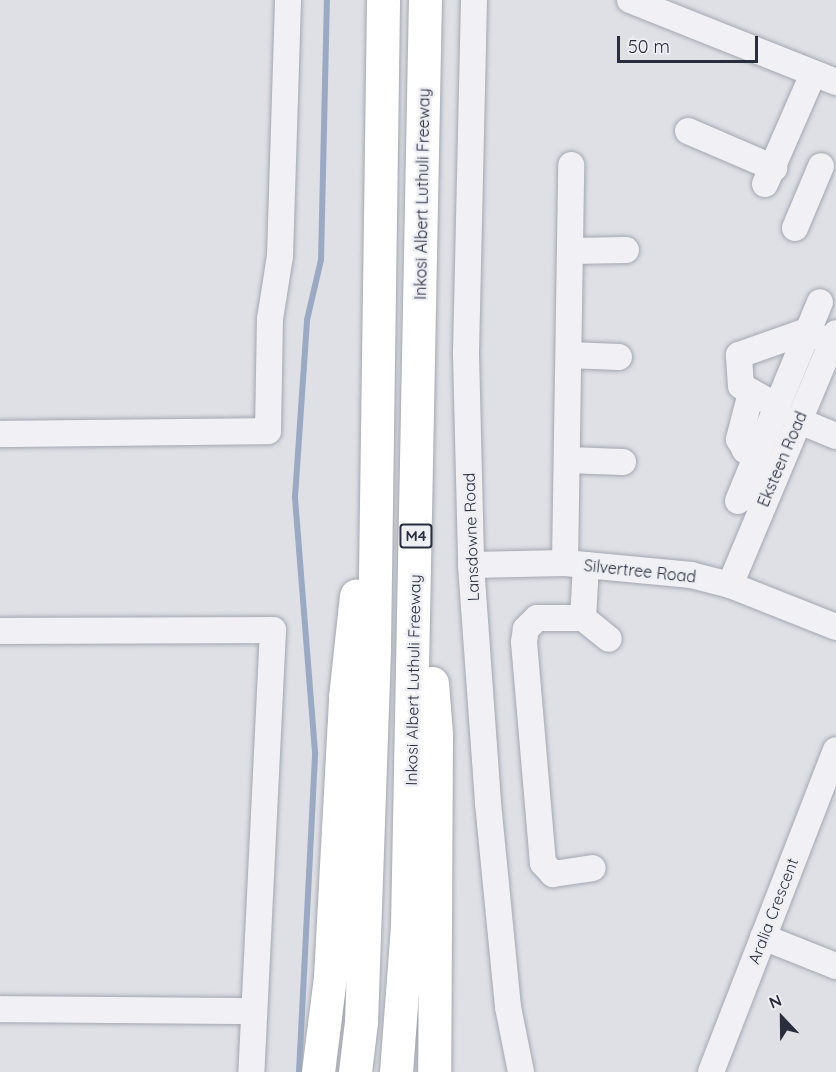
<!DOCTYPE html>
<html>
<head>
<meta charset="utf-8">
<style>
  body { margin:0 }
  #map { position:relative; width:836px; height:1072px; overflow:hidden; background:#dee0e6; font-family:Quicksand,sans-serif }
  div>[style] { position:absolute }
  [style*='--x'] { left:calc(var(--x)*1px); top:calc(var(--y)*1px); width:calc(var(--w)*1px); rotate:calc(var(--a)*1deg) }
  .stream>* { height:6px; margin:-3px; padding:0 3px; transform-origin:3px; border-radius:3px; background:#9ca9c3 }
  .roads { filter:drop-shadow(0 0 2px #a4a7b0) drop-shadow(0 0 2px #a4a7b0) }
  .minor>* { height:26px; margin:-13px; padding:0 13px; transform-origin:13px; border-radius:13px; background:#f1f1f5 }
  .highway>* { height:33px; margin:-16.5px; padding:0 16.5px; transform-origin:16.5px; border-radius:16.5px; background:#fff }
  span { translate:-50% -50%; white-space:nowrap; text-align:center; line-height:1.15; -webkit-text-stroke:5px #edeff4; paint-order:stroke }
  .shield-label span { padding:2px 4px; background:#edeff4; border:2px solid; border-radius:4px; -webkit-text-stroke-width:0 }
  .shield-label { font-size:15px; color:#292d3c; font-weight:700 }
  .street-label { font-size:16px; color:#292d3c }
  .north { position:absolute; left:752px; top:988px; width:60px; height:60px; -webkit-text-stroke:4px #edeff4; paint-order:stroke; rotate:338deg; font-size:16px; font-weight:700; line-height:24px; text-align:center; color:#292d3c }
  .north::after { content:''; display:block; margin:auto; width:21px; height:27px; background:#292d3c; clip-path:polygon(50% 0,100% 100%,50% 72%,0 100%) }
  .scale { position:absolute; left:617px; top:36px; width:141px; height:27px; box-sizing:border-box; border:3px solid #292d3c; border-top:0; padding-left:8px; font-size:18px; line-height:21px; white-space:nowrap; color:#292d3c; -webkit-text-stroke:4px #edeff4; paint-order:stroke }
</style>
</head>
<body>
<div id="map">
  <div class="stream">
    <div style="--x:299;--y:1072;--w:320;--a:-87.1"></div>
    <div style="--x:315;--y:752;--w:256;--a:-94.5"></div>
    <div style="--x:295;--y:497;--w:177;--a:-86.1"></div>
    <div style="--x:307;--y:320;--w:62;--a:-76.9"></div>
    <div style="--x:321;--y:260;--w:260;--a:-88.7"></div>
  </div>
  <div class="roads">
    <div class="minor">
      <div style="--x:474;--y:0;--w:354;--a:91.3"></div>
      <div style="--x:466;--y:354;--w:211;--a:88.6"></div>
      <div style="--x:471;--y:565;--w:239;--a:85.9"></div>
      <div style="--x:488;--y:803;--w:205;--a:84.4"></div>
      <div style="--x:508;--y:1007;--w:66;--a:78.7"></div>
      <div style="--x:630;--y:0;--w:222;--a:21.7"></div>
      <div style="--x:688;--y:131;--w:94;--a:23.3"></div>
      <div style="--x:765;--y:184;--w:120;--a:-66.4"></div>
      <div style="--x:795;--y:228;--w:67;--a:-67.2"></div>
      <div style="--x:570;--y:251;--w:56;--a:-1"></div>
      <div style="--x:569;--y:355;--w:50;--a:2.3"></div>
      <div style="--x:751;--y:393;--w:48;--a:104.6"></div>
      <div style="--x:739;--y:439;--w:13;--a:61"></div>
      <div style="--x:745;--y:450;--w:13;--a:29"></div>
      <div style="--x:777;--y:406;--w:41;--a:-150.9"></div>
      <div style="--x:741;--y:386;--w:31;--a:-94"></div>
      <div style="--x:739;--y:355;--w:72;--a:-19.4"></div>
      <div style="--x:807;--y:331;--w:11;--a:27"></div>
      <div style="--x:797;--y:420;--w:42;--a:22.3"></div>
      <div style="--x:0;--y:434;--w:268;--a:-0.6"></div>
      <div style="--x:268;--y:431;--w:112;--a:-89"></div>
      <div style="--x:270;--y:319;--w:64;--a:-81"></div>
      <div style="--x:280;--y:256;--w:256;--a:-88.2"></div>
      <div style="--x:567;--y:460;--w:56;--a:2"></div>
      <div style="--x:738;--y:501;--w:215;--a:-67.6"></div>
      <div style="--x:565;--y:563;--w:398;--a:-89.1"></div>
      <div style="--x:471;--y:565;--w:94;--a:-1.2"></div>
      <div style="--x:565;--y:563;--w:127;--a:5.4"></div>
      <div style="--x:691;--y:575;--w:40;--a:14.4"></div>
      <div style="--x:730;--y:585;--w:114;--a:21.6"></div>
      <div style="--x:586;--y:565;--w:53;--a:93.2"></div>
      <div style="--x:583;--y:618;--w:33;--a:39"></div>
      <div style="--x:730;--y:585;--w:273;--a:-67.2"></div>
      <div style="--x:583;--y:618;--w:46;--a:180"></div>
      <div style="--x:537;--y:618;--w:16;--a:135"></div>
      <div style="--x:526;--y:629;--w:13;--a:99"></div>
      <div style="--x:524;--y:642;--w:222;--a:85.1"></div>
      <div style="--x:543;--y:863;--w:15;--a:48"></div>
      <div style="--x:553;--y:874;--w:40;--a:-8.5"></div>
      <div style="--x:0;--y:631;--w:273;--a:-0.2"></div>
      <div style="--x:273;--y:630;--w:443;--a:92.8"></div>
      <div style="--x:763;--y:937;--w:79;--a:21.7"></div>
      <div style="--x:0;--y:1009;--w:254;--a:0.5"></div>
      <div style="--x:711;--y:1072;--w:345;--a:-68.8"></div>
    </div>
    <div class="highway">
      <div style="--x:432;--y:683;--w:51;--a:85.5"></div>
      <div style="--x:436;--y:734;--w:338;--a:90.3"></div>
      <div style="--x:318;--y:1072;--w:96;--a:-82.8"></div>
      <div style="--x:330;--y:977;--w:280;--a:-86.9"></div>
      <div style="--x:345;--y:697;--w:102;--a:-83.8"></div>
      <div style="--x:355;--y:1072;--w:50;--a:-83.2"></div>
      <div style="--x:361;--y:1022;--w:375;--a:-88"></div>
      <div style="--x:374;--y:647;--w:647;--a:-89.2"></div>
      <div style="--x:396;--y:1072;--w:146;--a:-85.7"></div>
      <div style="--x:407;--y:926;--w:926;--a:-88.89"></div>
    </div>
  </div>
  <div class="shield-label">
    <span style="left:416px;top:536px">M4</span>
  </div>
  <div class="street-label">
    <span style="left:422px;top:194px;rotate:-89deg">Inkosi Albert Luthuli Freeway</span>
    <span style="left:782px;top:459px;rotate:-67deg">Eksteen Road</span>
    <span style="left:471px;top:537px;rotate:-92deg">Lansdowne Road</span>
    <span style="left:640px;top:571px;rotate:6deg">Silvertree Road</span>
    <span style="left:413px;top:680px;rotate:-89deg">Inkosi Albert Luthuli Freeway</span>
    <span style="left:773px;top:911px;rotate:-69deg">Aralia Crescent</span>
  </div>
  <div class="north">N</div>
  <div class="scale">50 m</div>
</div>
</body>
</html>
